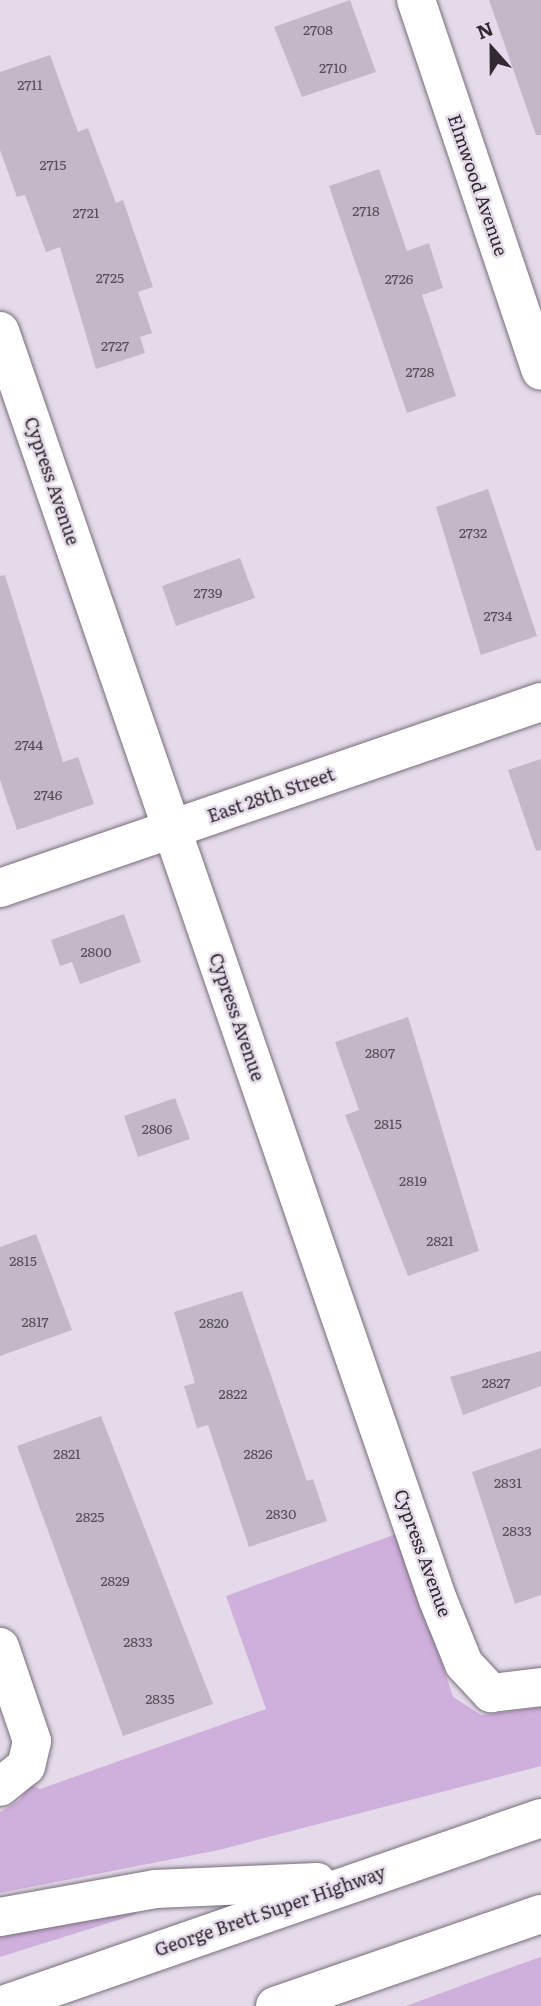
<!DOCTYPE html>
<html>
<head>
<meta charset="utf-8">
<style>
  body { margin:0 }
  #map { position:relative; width:541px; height:2006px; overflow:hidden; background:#e5dae9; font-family:Literata,serif }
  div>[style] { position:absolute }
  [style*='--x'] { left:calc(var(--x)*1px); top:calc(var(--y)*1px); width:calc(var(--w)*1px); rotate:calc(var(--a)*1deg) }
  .green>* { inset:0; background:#cfafdb }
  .building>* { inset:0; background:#c3b8c7 }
  .roads { filter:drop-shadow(0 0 2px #786e7b) drop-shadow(0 0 2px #786e7b) }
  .street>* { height:38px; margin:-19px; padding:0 19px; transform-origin:19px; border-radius:19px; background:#fff }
  .highway>* { height:38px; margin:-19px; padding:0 19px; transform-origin:19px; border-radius:19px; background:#fff }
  span { translate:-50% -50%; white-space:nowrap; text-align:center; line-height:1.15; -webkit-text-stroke:5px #e5dae9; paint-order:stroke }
  .number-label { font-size:14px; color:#544e56 }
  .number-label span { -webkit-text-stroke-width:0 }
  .street-label { font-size:18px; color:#2f2b31 }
  .north { position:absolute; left:457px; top:14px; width:70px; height:70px; -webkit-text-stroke:5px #e5dae9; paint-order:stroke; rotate:339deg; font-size:19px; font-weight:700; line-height:28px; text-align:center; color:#2f2b31 }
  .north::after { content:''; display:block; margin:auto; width:24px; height:32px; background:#2f2b31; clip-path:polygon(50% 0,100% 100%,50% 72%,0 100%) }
</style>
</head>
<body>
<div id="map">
  <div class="green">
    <div style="clip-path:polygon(399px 1533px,453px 1697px,481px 1715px,541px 1707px,541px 1766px,219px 1850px,0 1893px,0 1812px,20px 1800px,30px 1784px,40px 1789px,266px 1709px,226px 1596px)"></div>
    <div style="clip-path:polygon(149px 1902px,134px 1915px,0 1957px,0 1930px)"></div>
    <div style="clip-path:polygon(541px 1957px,541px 2006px,406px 2006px,504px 1970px)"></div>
  </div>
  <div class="building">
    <div style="clip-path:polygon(350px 0,376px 72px,302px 97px,274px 27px)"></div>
    <div style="clip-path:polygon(489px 0,541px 0,541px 135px,536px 135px)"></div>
    <div style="clip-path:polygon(50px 55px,78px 132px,88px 128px,116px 203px,123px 200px,153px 287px,138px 292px,152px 333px,140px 337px,145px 353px,96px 369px,60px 247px,46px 252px,25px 195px,17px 197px,0 150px,0 72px)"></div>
    <div style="clip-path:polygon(379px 169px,407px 251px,429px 243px,443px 288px,422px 295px,456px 396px,407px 413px,329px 186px)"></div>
    <div style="clip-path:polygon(488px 489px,537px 636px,481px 655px,436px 507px)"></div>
    <div style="clip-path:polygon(240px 558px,255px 598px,176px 626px,162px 586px)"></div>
    <div style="clip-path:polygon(5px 575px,63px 762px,78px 757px,94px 804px,17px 830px,0 780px,0 576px)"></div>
    <div style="clip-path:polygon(541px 759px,541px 850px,536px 851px,508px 770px)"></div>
    <div style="clip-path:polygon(124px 914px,141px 962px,80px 984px,72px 962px,60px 966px,51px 940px)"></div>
    <div style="clip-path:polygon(408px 1017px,479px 1251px,408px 1276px,345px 1115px,359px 1110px,335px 1042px)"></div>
    <div style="clip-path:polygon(175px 1098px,190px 1139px,138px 1157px,124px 1116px)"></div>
    <div style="clip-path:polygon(36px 1234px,72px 1330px,0 1356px,0 1247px)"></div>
    <div style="clip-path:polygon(242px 1291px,307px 1481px,313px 1479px,327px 1521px,249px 1547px,208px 1425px,197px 1428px,184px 1386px,195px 1383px,174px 1312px)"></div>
    <div style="clip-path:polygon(541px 1351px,541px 1386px,463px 1415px,450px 1377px)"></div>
    <div style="clip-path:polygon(101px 1416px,213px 1704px,123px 1736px,17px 1446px)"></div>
    <div style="clip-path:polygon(541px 1448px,541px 1595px,515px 1604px,472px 1472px)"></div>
  </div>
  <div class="roads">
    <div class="street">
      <div style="--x:416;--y:0;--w:391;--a:71.4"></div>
      <div style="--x:0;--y:331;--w:1342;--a:70.96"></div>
      <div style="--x:438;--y:1600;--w:69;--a:67.9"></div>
      <div style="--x:464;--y:1664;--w:40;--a:47"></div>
      <div style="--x:491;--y:1693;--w:50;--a:-6.8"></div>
      <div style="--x:0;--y:888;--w:572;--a:-18.97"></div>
      <div style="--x:0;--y:1647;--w:99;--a:71.2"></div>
      <div style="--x:32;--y:1741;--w:26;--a:103"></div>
      <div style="--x:26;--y:1766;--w:33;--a:141"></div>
    </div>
    <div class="highway">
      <div style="--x:0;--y:1917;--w:158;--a:-10.2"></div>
      <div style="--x:155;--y:1889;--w:162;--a:-2.5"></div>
      <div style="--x:0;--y:2006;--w:573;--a:-19.16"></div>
      <div style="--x:275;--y:2006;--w:281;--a:-19.1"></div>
    </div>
  </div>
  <div class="number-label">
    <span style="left:318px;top:29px">2708</span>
    <span style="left:333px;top:67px">2710</span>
    <span style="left:30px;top:84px">2711</span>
    <span style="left:53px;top:164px">2715</span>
    <span style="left:366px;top:210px">2718</span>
    <span style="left:86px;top:212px">2721</span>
    <span style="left:110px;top:277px">2725</span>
    <span style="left:399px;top:278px">2726</span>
    <span style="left:115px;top:345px">2727</span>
    <span style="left:420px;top:371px">2728</span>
    <span style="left:473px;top:532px">2732</span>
    <span style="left:208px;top:592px">2739</span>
    <span style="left:498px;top:615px">2734</span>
    <span style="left:29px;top:744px">2744</span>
    <span style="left:48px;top:794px">2746</span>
    <span style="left:96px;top:951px">2800</span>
    <span style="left:380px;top:1052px">2807</span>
    <span style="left:388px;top:1123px">2815</span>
    <span style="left:157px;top:1128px">2806</span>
    <span style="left:413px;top:1180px">2819</span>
    <span style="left:440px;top:1240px">2821</span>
    <span style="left:23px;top:1260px">2815</span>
    <span style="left:35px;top:1321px">2817</span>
    <span style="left:214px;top:1322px">2820</span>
    <span style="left:496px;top:1382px">2827</span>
    <span style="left:233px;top:1393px">2822</span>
    <span style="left:67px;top:1453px">2821</span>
    <span style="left:258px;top:1453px">2826</span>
    <span style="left:508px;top:1482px">2831</span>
    <span style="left:281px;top:1513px">2830</span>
    <span style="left:90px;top:1516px">2825</span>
    <span style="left:517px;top:1530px">2833</span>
    <span style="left:115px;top:1580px">2829</span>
    <span style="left:138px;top:1641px">2833</span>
    <span style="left:160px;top:1698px">2835</span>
  </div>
  <div class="street-label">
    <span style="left:478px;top:185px;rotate:71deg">Elmwood Avenue</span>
    <span style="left:52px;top:481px;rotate:71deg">Cypress Avenue</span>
    <span style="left:271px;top:795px;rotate:-19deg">East 28th Street</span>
    <span style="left:237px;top:1017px;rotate:71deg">Cypress Avenue</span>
    <span style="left:423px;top:1553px;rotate:70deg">Cypress Avenue</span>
    <span style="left:270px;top:1911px;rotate:-19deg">George Brett Super Highway</span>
  </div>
  <div class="north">N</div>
</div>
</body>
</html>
